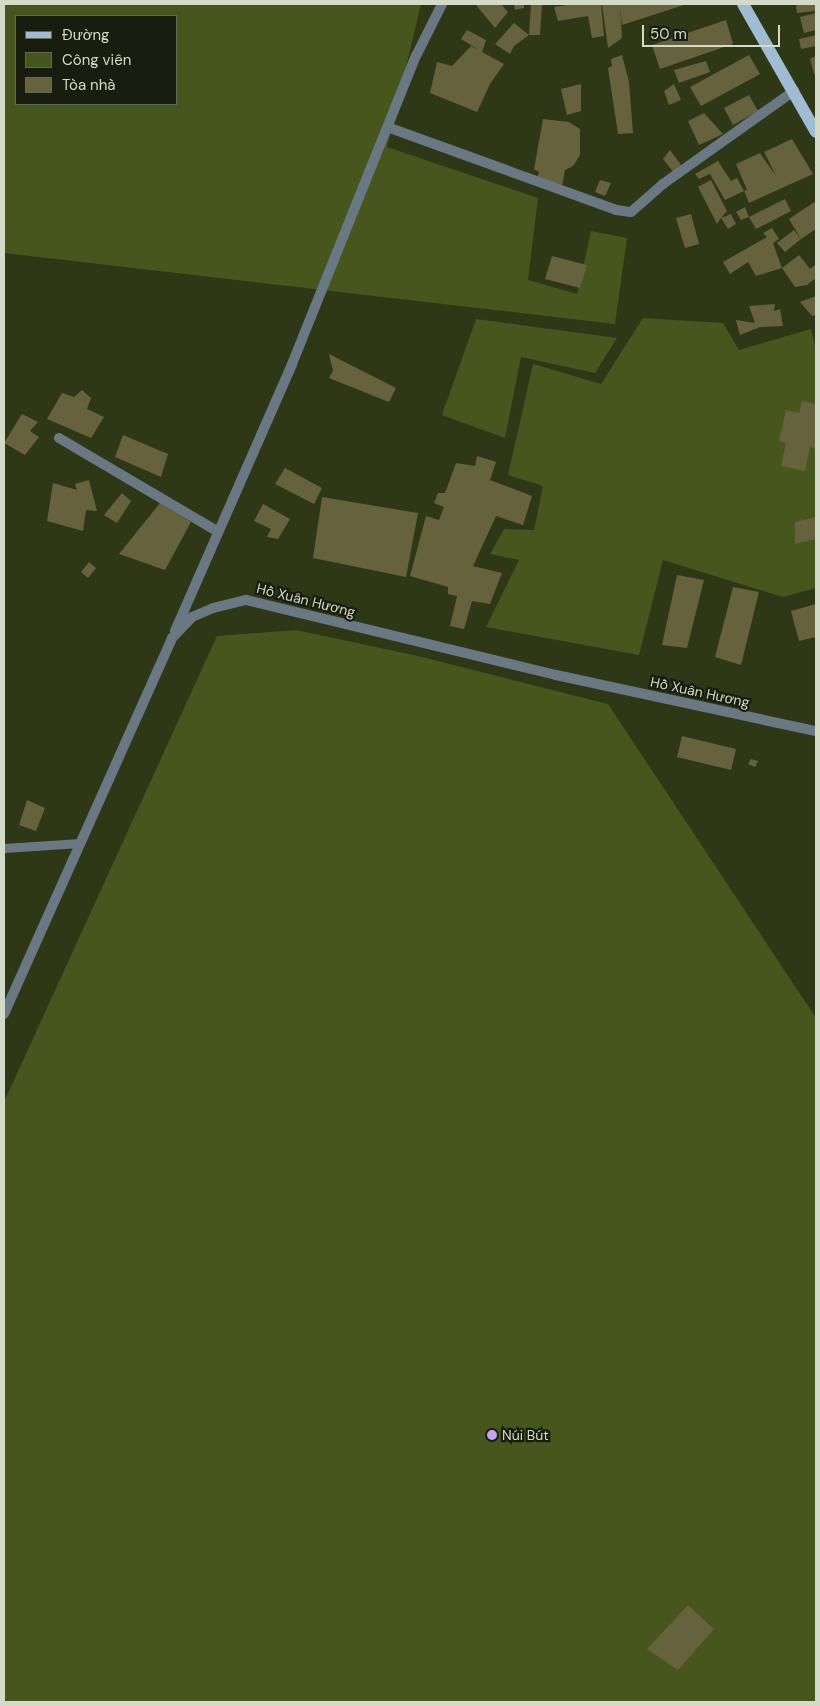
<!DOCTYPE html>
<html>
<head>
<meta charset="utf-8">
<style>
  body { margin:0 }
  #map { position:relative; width:820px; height:1706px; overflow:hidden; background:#2e3817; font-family:"DM Sans",sans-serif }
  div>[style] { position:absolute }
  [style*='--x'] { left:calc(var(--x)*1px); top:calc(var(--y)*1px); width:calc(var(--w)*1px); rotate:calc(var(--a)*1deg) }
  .green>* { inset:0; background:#46561c }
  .building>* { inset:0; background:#66623d }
  .lane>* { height:9px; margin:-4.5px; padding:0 4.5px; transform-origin:4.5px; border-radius:4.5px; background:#6a7883 }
  .street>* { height:10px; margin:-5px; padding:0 5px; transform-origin:5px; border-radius:5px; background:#6a7883 }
  .primary>* { height:12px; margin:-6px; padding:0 6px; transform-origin:6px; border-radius:6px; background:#9fbcd3 }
  .dots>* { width:14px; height:14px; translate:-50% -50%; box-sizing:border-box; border:2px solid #191d0f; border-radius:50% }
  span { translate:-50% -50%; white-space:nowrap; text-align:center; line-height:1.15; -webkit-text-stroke:4.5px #191d0f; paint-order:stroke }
  .street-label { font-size:14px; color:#d3dac7 }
  .poi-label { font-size:14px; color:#d3dac7 }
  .left { translate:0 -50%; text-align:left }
  .frame { position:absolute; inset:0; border:5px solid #d3dac7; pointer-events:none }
  .legend { position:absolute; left:15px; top:15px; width:162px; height:90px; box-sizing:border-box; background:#191d0f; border:1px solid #636959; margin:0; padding:6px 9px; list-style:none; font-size:15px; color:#d3dac7 }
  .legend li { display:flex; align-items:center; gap:10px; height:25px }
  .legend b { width:25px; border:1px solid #636959 }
  .scale { position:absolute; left:642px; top:25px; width:138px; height:22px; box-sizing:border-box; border:2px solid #d3dac7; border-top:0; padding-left:6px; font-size:15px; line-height:18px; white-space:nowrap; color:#d3dac7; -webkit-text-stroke:4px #191d0f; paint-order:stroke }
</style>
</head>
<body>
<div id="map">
  <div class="green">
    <div style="clip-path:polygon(evenodd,4px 4px,421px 4px,387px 147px,538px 198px,528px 280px,577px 294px,591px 231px,627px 238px,615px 324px,4px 253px,4px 4px,16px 16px,176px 16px,176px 104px,16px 104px,16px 16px)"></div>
    <div style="clip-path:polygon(643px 318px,723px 323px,739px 350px,811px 329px,816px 350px,816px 588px,783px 597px,663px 560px,639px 655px,486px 627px,519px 560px,490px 554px,504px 529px,534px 530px,543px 486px,508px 475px,533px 364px,601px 384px)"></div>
    <div style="clip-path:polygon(476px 319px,617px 338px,595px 373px,521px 357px,505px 438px,442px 415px)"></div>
    <div style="clip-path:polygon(296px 630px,418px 656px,608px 704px,816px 1018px,816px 1702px,4px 1702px,4px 1102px,217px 636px)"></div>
  </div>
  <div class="building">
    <div style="clip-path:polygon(501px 4px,508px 12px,495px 28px,476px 5px)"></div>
    <div style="clip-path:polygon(514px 4px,524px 4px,524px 8px,515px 10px)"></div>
    <div style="clip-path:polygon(531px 4px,542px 4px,540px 35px,529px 35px)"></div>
    <div style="clip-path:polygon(573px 4px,601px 4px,604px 36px,592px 38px,588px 16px,558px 21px,554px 7px)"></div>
    <div style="clip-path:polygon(602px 4px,687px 4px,622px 25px,620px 7px,622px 38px,608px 48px)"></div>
    <div style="clip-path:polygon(796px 4px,816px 4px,816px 11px,797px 13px)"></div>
    <div style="clip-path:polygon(816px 13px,816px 30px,804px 33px,800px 17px)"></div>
    <div style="clip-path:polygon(726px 20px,733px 44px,660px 69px,652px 45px)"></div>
    <div style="clip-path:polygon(514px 23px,529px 35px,514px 46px,510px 54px,495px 44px)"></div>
    <div style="clip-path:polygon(467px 30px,486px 40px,482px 52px,504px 64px,490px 84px,477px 112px,430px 93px,437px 62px,452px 66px,471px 46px,479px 50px,461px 39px)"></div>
    <div style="clip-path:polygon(816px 35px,816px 46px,801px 49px,799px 39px)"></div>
    <div style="clip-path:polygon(622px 55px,629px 82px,633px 133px,618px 134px,608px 68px,612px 66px,611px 59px)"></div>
    <div style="clip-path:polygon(749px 55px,760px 74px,701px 106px,690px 87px)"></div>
    <div style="clip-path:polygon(816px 56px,816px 74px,814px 74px,810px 59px)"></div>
    <div style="clip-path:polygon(706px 61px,710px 72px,679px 83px,674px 70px)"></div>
    <div style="clip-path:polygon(581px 84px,581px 111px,567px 115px,561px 89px)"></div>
    <div style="clip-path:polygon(674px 84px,681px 100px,669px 105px,664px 91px)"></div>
    <div style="clip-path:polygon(749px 95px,758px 111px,733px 125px,724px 108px)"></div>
    <div style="clip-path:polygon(704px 113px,723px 134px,699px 145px,688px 121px)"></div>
    <div style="clip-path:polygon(543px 119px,569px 122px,580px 129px,580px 155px,573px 166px,565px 170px,562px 186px,537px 178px,539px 172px,534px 169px)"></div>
    <div style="clip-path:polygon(792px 139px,813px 174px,749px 203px,744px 191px,747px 190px,736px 164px,760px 153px,776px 176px,764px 152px)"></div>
    <div style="clip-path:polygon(670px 150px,681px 165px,674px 173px,663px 159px)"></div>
    <div style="clip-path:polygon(718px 161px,731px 181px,737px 178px,744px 191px,725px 200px,710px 174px,699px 179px,695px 174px)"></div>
    <div style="clip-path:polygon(600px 180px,611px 183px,605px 196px,595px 192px)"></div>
    <div style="clip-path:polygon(711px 180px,727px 211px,721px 218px,731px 214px,736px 224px,728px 229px,721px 218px,717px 224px,698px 187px)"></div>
    <div style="clip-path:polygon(785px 199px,791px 211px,756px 229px,749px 217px)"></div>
    <div style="clip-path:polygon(816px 201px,816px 229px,801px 239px,789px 219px)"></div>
    <div style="clip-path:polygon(745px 207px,749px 217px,741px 220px,736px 212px)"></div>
    <div style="clip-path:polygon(691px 214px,699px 244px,685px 248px,676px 218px)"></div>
    <div style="clip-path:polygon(772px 228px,779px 239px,773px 243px,782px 268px,756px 276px,748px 262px,730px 274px,723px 262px,767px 237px,763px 233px)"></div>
    <div style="clip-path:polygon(794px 230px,801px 239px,785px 252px,777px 243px)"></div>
    <div style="clip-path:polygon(799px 255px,810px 269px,816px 264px,816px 278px,807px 285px,795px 287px,782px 268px)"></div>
    <div style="clip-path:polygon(552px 256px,587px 265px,580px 288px,545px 279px)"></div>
    <div style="clip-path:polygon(816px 296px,816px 315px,812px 316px,800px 302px)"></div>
    <div style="clip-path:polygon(775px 304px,774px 311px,780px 309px,783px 326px,760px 327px,740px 335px,736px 320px,755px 323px,749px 306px)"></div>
    <div style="clip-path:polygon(329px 354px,396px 388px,389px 402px,329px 378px,333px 371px)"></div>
    <div style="clip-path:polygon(82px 390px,91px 398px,87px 409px,104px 417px,91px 438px,47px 419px,62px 393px,74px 397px)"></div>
    <div style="clip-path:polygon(802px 401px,816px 404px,816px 449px,810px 447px,805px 471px,781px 466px,786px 443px,779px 441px,786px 410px,799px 413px)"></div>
    <div style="clip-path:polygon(22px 414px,38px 422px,30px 431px,39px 437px,25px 455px,4px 443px)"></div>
    <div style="clip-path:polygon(123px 435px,168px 454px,161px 477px,115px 457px)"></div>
    <div style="clip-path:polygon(477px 456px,496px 462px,490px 480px,532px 496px,523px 525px,496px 516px,473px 566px,502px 573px,490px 604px,472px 601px,464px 629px,450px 626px,457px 596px,448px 594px,448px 587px,410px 576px,426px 516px,439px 520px,444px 507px,434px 503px,438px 493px,445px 493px,456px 463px,475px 466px)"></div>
    <div style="clip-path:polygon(285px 468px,322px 488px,314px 504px,275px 484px)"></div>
    <div style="clip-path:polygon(89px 480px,97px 511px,86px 510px,83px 531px,47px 521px,53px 483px,77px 490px,75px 484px)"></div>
    <div style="clip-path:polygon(122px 493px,131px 501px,117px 523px,104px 515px)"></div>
    <div style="clip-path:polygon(322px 497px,418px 513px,406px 577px,313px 558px)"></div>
    <div style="clip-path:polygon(160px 503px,191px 522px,165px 570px,119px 554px)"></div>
    <div style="clip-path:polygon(263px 504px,290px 519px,278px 539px,267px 537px,271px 529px,254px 521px)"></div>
    <div style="clip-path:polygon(816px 517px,816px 539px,795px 544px,795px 522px)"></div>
    <div style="clip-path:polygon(89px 562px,96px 568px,88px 578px,81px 572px)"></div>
    <div style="clip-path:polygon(677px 575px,704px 580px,687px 648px,662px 645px)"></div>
    <div style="clip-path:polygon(733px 587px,759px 592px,741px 665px,715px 657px)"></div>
    <div style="clip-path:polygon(816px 604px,816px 637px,799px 641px,791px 611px)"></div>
    <div style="clip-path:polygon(682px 736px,736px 749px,731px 770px,677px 757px)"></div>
    <div style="clip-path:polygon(751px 759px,758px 761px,755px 767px,748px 764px)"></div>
    <div style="clip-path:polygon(27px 800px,45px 808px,36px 831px,19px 825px)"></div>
    <div style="clip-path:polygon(688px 1605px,714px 1629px,678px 1670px,647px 1649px)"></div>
  </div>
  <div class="lane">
    <div style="--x:4;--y:848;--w:76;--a:-3.8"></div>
  </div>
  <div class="street">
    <div style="--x:390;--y:128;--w:240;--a:19.9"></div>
    <div style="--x:616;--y:210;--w:15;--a:8"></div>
    <div style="--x:631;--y:212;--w:43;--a:-41.2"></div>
    <div style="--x:663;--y:184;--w:161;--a:-35.4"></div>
    <div style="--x:59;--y:438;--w:183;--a:30.5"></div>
    <div style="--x:175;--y:631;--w:292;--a:-66.3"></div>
    <div style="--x:292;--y:364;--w:332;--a:-68.1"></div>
    <div style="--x:416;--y:56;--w:58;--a:-63.4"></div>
    <div style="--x:4;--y:1014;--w:412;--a:-65.9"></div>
    <div style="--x:172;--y:638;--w:29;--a:-46"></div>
    <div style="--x:192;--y:617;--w:23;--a:-23"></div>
    <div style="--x:213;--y:608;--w:34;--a:-14"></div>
    <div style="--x:246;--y:600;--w:319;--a:13.6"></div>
    <div style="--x:556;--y:675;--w:266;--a:12.2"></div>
  </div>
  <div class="primary">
    <div style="--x:743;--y:4;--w:147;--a:60.3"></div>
  </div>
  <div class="dots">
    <div style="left:492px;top:1435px;background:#c5a7f1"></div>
  </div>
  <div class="street-label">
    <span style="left:306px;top:600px;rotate:14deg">Hồ Xuân Hương</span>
    <span style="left:700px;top:692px;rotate:12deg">Hồ Xuân Hương</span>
  </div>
  <div class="poi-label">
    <span class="left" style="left:502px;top:1435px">Núi Bút</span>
  </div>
  <div class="frame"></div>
  <ul class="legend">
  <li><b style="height:6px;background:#9fbcd3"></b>Đường</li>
  <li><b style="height:14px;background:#46561c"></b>Công viên</li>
  <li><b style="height:14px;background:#66623d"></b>Tòa nhà</li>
  </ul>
  <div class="scale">50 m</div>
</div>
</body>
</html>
